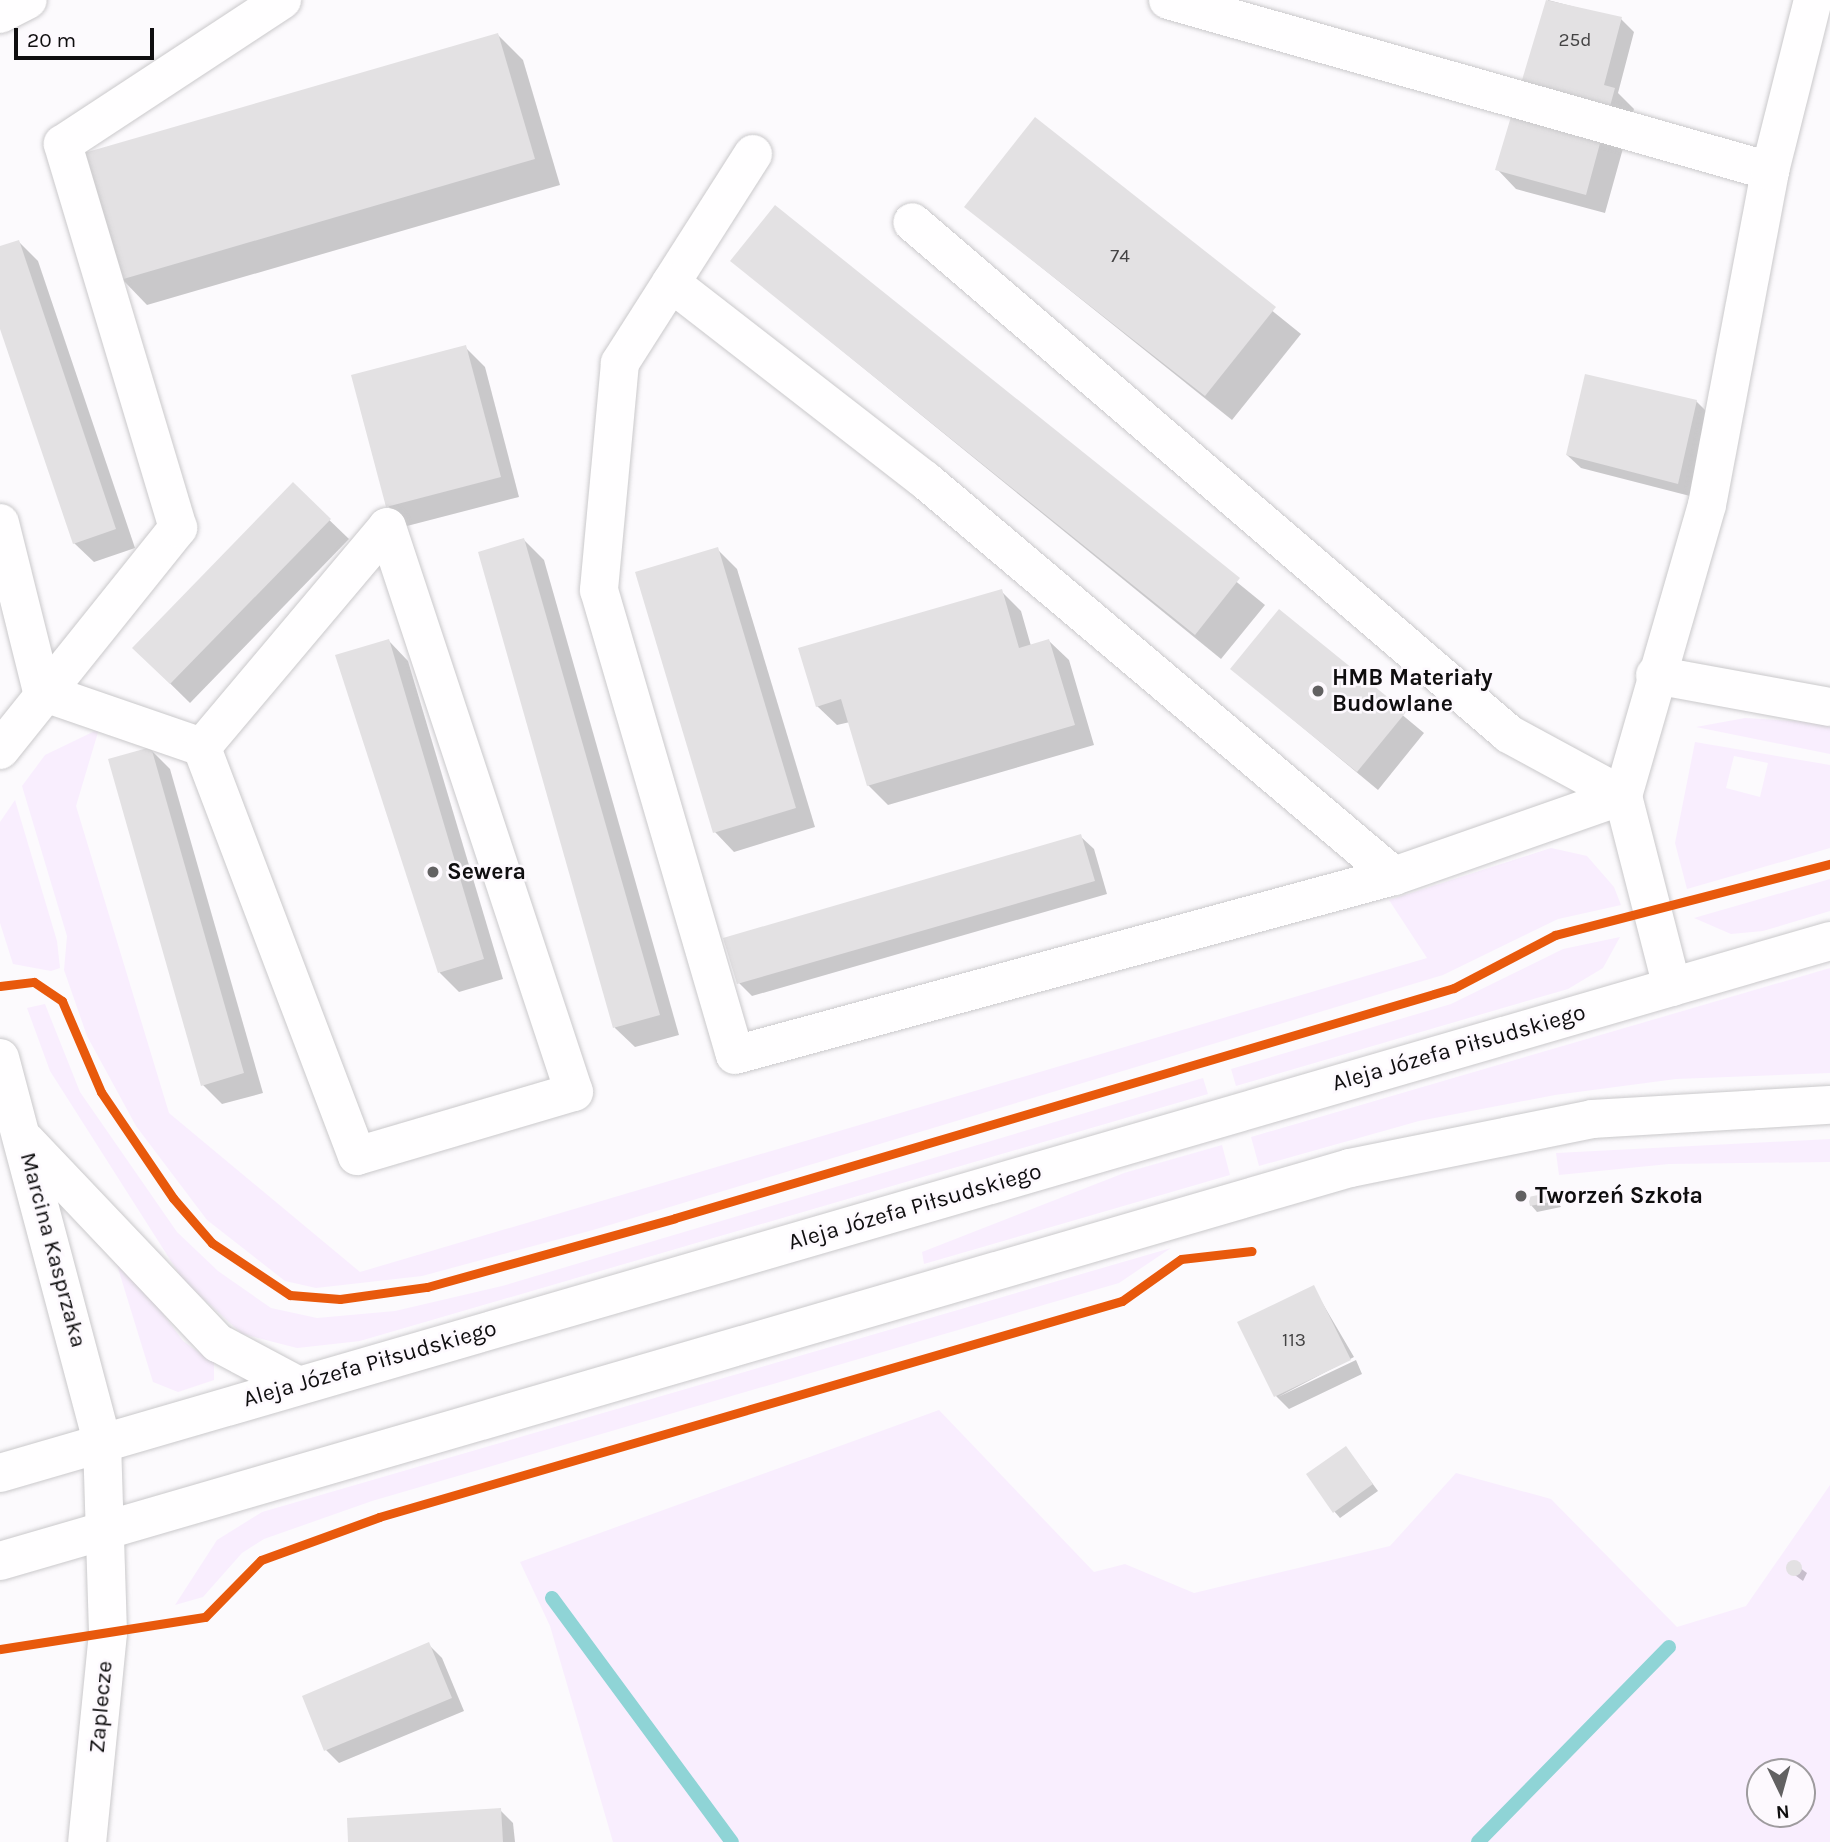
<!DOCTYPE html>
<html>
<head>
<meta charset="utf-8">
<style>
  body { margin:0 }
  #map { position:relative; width:1830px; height:1842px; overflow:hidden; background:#fcfafd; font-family:Karla,sans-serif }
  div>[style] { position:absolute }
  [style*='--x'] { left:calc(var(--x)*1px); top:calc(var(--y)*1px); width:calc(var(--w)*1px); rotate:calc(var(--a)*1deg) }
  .green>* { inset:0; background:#f9eefe }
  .shadow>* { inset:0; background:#0003 }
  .stream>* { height:14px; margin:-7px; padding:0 7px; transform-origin:7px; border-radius:7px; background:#8fd4d6 }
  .building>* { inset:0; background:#e3e1e3 }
  .round { border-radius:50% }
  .roads { filter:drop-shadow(0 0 2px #cac9cb) drop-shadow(0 0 2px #cac9cb) }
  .minor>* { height:38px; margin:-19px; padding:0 19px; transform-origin:19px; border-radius:19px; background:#fffeff }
  .cycleway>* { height:9px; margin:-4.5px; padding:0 4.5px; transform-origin:4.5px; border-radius:4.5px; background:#e8590c }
  .dots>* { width:19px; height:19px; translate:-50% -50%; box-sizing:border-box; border:4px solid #fdf9fe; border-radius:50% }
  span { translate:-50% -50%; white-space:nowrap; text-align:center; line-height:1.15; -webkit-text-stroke:5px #fdf9fe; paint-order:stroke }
  .number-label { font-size:19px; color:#444344 }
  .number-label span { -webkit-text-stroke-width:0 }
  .poi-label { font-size:23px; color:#0f0e0f; font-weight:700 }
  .left { translate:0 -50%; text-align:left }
  .street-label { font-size:23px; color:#0f0e0f }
  .north { position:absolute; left:1746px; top:1758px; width:70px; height:70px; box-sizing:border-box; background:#fdf9fe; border:2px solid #9e9b9e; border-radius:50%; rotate:175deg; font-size:19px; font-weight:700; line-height:28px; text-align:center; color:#0f0e0f }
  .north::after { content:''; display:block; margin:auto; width:24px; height:32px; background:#626162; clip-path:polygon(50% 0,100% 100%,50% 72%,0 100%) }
  .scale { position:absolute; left:14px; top:28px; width:140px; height:32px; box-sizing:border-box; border:4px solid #0f0e0f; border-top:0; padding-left:9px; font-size:21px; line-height:24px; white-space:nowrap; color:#0f0e0f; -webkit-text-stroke:5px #fdf9fe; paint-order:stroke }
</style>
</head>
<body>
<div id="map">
  <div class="green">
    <div style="clip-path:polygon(1745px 718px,1830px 723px,1830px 754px,1696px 727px)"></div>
    <div style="clip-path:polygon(99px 729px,76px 806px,169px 1113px,360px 1272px,1427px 958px,1389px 900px,1551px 848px,1587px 856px,1614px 887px,1621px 905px,1558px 919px,1443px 975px,593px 1230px,422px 1276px,316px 1288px,285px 1281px,207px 1220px,136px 1126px,87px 1036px,64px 970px,67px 936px,22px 786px,45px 755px)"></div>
    <div style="clip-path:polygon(evenodd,1695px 742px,1830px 765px,1830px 848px,1687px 889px,1675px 843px,1695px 742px,1734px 756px,1768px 763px,1760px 797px,1726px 788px,1734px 756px)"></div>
    <div style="clip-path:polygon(15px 800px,57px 941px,60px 968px,51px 971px,13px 964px,0 923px,0 822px)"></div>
    <div style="clip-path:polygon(1830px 879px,1830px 911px,1763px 931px,1731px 934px,1694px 918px)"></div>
    <div style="clip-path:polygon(1620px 937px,1603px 968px,1568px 989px,1236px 1086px,1231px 1069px,1451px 1004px,1563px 949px)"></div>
    <div style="clip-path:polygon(1830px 968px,1830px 1073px,1676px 1079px,1555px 1095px,1419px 1121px,1259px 1166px,1251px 1137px)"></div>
    <div style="clip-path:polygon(45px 1004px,80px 1092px,177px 1232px,218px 1271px,271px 1308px,317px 1318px,395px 1311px,502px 1286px,1203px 1078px,1208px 1094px,360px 1341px,297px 1348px,242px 1334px,183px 1280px,50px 1071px,27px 1008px)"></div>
    <div style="clip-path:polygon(1830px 1139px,1830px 1162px,1669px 1164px,1559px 1175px,1556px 1153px)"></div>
    <div style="clip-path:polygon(1222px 1145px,1230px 1175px,924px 1264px,922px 1252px,1124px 1173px)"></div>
    <div style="clip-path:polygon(1171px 1248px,1119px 1283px,372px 1501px,264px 1539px,242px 1553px,203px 1597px,175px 1605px,217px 1540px,262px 1512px)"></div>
    <div style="clip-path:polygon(117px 1265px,134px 1274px,183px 1341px,214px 1363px,214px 1380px,178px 1392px,153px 1382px)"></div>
    <div style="clip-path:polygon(evenodd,939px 1410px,1094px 1572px,1125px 1564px,1194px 1593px,1390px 1546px,1456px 1473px,1551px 1499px,1677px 1627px,1746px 1606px,1830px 1485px,1830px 1842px,613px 1842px,550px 1626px,520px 1562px,939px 1410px,1760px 1772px,1802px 1772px,1802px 1814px,1760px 1814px,1760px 1772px)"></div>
  </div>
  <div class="shadow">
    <div style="clip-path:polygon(1548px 0,1621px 19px,1634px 32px,1618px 93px,1634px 109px,1605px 213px,1516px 189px,1497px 169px)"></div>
    <div style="clip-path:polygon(498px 35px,523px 60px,560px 185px,147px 305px,122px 279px)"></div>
    <div style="clip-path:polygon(1035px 119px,1301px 334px,1232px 420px,966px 207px)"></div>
    <div style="clip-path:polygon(776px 207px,1265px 605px,1221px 659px,732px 261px)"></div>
    <div style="clip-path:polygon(19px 242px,38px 261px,135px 548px,94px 562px,74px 543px,0 323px,0 248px)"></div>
    <div style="clip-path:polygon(465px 347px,485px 367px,519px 497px,407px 526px,388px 506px)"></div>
    <div style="clip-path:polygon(1696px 401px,1710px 415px,1690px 496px,1581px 468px,1567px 455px)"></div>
    <div style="clip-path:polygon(293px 485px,349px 539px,190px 703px,134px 648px)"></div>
    <div style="clip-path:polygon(524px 540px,544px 560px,679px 1035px,635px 1047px,615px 1028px,480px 553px)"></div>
    <div style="clip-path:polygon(717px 549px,737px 569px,815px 827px,734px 852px,715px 832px)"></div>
    <div style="clip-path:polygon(1001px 591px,1021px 611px,1031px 646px,1049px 641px,1069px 660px,1094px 745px,888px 805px,868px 785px,850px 722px,837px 725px,817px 706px)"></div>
    <div style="clip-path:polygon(1279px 612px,1424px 733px,1378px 790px,1232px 669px)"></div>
    <div style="clip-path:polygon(389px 641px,408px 661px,503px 979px,459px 992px,440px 973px,337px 656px)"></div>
    <div style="clip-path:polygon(150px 749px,170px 769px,263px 1093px,222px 1104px,203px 1085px)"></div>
    <div style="clip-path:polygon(1080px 836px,1094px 849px,1107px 894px,752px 996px,739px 983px)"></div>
    <div style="clip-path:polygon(1553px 1194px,1561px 1207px,1537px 1212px,1531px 1205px)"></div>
    <div style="clip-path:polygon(1313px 1287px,1354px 1357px,1278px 1397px,1356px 1360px,1362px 1374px,1289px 1409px,1276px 1396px,1240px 1323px)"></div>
    <div style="clip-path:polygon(1346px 1448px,1378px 1491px,1340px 1518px,1334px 1511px)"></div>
    <div style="clip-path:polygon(1792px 1562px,1807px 1573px,1803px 1581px,1788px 1570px)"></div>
    <div style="clip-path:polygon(429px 1645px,442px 1658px,464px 1711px,339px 1763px,326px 1750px)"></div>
    <div style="clip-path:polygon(500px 1810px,513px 1823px,515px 1842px,350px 1842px)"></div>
  </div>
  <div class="stream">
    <div style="--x:552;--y:1598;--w:303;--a:53.6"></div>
    <div style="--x:1478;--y:1842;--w:273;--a:-45.6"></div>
  </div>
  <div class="building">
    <div style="clip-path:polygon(1546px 0,1622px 17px,1604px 85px,1615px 88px,1586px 195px,1495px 170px)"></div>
    <div style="clip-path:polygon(498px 33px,535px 159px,120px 280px,84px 153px)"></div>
    <div style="clip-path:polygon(1035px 117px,1276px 307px,1205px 396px,964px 207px)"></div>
    <div style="clip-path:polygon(775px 205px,1240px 578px,1195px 635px,730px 261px)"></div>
    <div style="clip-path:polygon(19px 240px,116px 529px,73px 544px,0 329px,0 246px)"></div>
    <div style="clip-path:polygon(466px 345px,501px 477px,386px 507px,351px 375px)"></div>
    <div style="clip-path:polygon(1585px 374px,1697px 400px,1678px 484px,1566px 455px)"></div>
    <div style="clip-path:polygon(293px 482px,331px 519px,170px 684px,132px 648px)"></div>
    <div style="clip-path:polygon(524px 538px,660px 1015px,613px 1028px,478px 552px)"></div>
    <div style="clip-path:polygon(718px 547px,796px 808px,713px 833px,635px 572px)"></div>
    <div style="clip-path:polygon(1002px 589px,1019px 648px,1049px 639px,1075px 725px,867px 786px,841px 699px,816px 707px,798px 648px)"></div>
    <div style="clip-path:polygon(1279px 609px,1406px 712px,1357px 772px,1230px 669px)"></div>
    <div style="clip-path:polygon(389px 639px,484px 959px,438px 973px,335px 655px)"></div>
    <div style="clip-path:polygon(151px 747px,244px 1073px,201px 1086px,108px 759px)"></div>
    <div style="clip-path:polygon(1081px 834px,1095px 881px,737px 984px,723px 938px)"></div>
    <div style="clip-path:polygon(1554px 1192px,1556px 1201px,1530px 1206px,1528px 1197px)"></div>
    <div style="clip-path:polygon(1314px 1285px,1351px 1360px,1274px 1397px,1237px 1322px)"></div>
    <div style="clip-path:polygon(1346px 1446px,1373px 1484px,1333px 1513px,1306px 1474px)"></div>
    <div class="round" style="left:1786px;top:1560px;width:16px;height:16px"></div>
    <div style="clip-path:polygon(429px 1642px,452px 1698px,324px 1751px,302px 1696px)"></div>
    <div style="clip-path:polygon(501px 1808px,503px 1842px,348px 1842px,347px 1818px)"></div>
  </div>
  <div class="roads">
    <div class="minor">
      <div style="--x:1168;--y:0;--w:626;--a:15.86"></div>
      <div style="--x:0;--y:14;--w:31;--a:-27"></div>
      <div style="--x:753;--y:154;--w:248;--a:122.5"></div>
      <div style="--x:620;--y:363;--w:228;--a:95.3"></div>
      <div style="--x:599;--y:590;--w:484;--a:73.7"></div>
      <div style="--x:735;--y:1055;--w:683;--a:-15.2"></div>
      <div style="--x:1394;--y:876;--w:243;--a:-19.3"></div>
      <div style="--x:1623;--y:796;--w:130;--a:-151.5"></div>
      <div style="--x:1509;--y:734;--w:786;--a:-139.38"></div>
      <div style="--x:671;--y:283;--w:321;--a:37.8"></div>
      <div style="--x:925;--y:480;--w:614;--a:40.18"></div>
      <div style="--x:0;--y:523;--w:174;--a:76"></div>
      <div style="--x:42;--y:692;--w:169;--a:19"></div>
      <div style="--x:387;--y:527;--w:595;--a:71.69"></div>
      <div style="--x:574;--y:1092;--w:226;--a:163.6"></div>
      <div style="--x:357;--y:1156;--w:437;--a:-110.8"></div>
      <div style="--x:202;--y:747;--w:287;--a:-49.9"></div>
      <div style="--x:1655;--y:675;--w:178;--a:10.4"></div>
      <div style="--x:0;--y:750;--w:285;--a:-51.3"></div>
      <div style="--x:178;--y:528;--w:401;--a:-106.7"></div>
      <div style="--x:63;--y:144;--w:262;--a:-33.3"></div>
      <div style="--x:1672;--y:987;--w:197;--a:-104.4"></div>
      <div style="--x:1623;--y:796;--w:303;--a:-73.9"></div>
      <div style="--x:1707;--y:505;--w:340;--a:-79.3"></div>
      <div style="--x:1770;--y:171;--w:176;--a:-75.9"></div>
      <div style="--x:0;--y:1058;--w:397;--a:75.1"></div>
      <div style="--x:102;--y:1442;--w:191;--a:88.2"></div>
      <div style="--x:108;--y:1633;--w:210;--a:95.7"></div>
      <div style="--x:26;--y:1141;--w:279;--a:46.5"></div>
      <div style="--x:218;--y:1343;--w:89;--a:28"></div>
      <div style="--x:0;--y:1473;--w:1906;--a:-16.21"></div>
      <div style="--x:0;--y:1561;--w:1406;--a:-16.23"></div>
      <div style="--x:1350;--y:1168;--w:247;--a:-11.4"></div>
      <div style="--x:1592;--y:1119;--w:238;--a:-3.4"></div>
    </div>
  </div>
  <div class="cycleway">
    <div style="--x:0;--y:986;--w:34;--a:-7"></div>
    <div style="--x:34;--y:982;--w:34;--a:34"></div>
    <div style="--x:62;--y:1001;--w:99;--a:66.8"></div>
    <div style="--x:101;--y:1092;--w:128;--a:55.8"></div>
    <div style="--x:173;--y:1198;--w:60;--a:49.1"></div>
    <div style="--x:212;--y:1243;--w:94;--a:33.7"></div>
    <div style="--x:290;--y:1295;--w:50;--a:4.6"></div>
    <div style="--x:340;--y:1299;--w:88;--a:-7.9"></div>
    <div style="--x:427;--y:1287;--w:257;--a:-15.5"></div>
    <div style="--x:675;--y:1218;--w:812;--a:-16.45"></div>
    <div style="--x:1454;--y:988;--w:114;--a:-27.7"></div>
    <div style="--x:1555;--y:935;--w:284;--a:-14.5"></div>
    <div style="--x:0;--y:1649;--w:207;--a:-8.9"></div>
    <div style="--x:205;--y:1617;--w:80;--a:-45.5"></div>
    <div style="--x:261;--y:1560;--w:126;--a:-20"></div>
    <div style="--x:379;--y:1517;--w:774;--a:-16.21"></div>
    <div style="--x:1122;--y:1301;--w:72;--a:-35.4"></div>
    <div style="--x:1181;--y:1259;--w:71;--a:-6.4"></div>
  </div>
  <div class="dots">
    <div style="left:1318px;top:691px;background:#626162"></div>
    <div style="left:433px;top:872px;background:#626162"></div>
    <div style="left:1521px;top:1196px;background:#626162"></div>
  </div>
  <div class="number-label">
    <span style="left:1575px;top:41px">25d</span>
    <span style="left:1120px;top:257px">74</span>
    <span style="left:1294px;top:1341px">113</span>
  </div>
  <div class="poi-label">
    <span class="left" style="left:1332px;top:691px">HMB Materiały<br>Budowlane</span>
    <span class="left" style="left:447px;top:872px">Sewera</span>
    <span class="left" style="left:1535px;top:1196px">Tworzeń Szkoła</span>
  </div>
  <div class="street-label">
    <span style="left:1459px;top:1048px;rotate:-16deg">Aleja Józefa Piłsudskiego</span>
    <span style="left:915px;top:1207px;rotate:-16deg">Aleja Józefa Piłsudskiego</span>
    <span style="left:53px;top:1250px;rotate:75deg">Marcina Kasprzaka</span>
    <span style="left:370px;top:1364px;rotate:-16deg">Aleja Józefa Piłsudskiego</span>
    <span style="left:101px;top:1707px;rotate:-85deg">Zaplecze</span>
  </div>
  <div class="north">N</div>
  <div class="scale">20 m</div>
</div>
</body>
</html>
